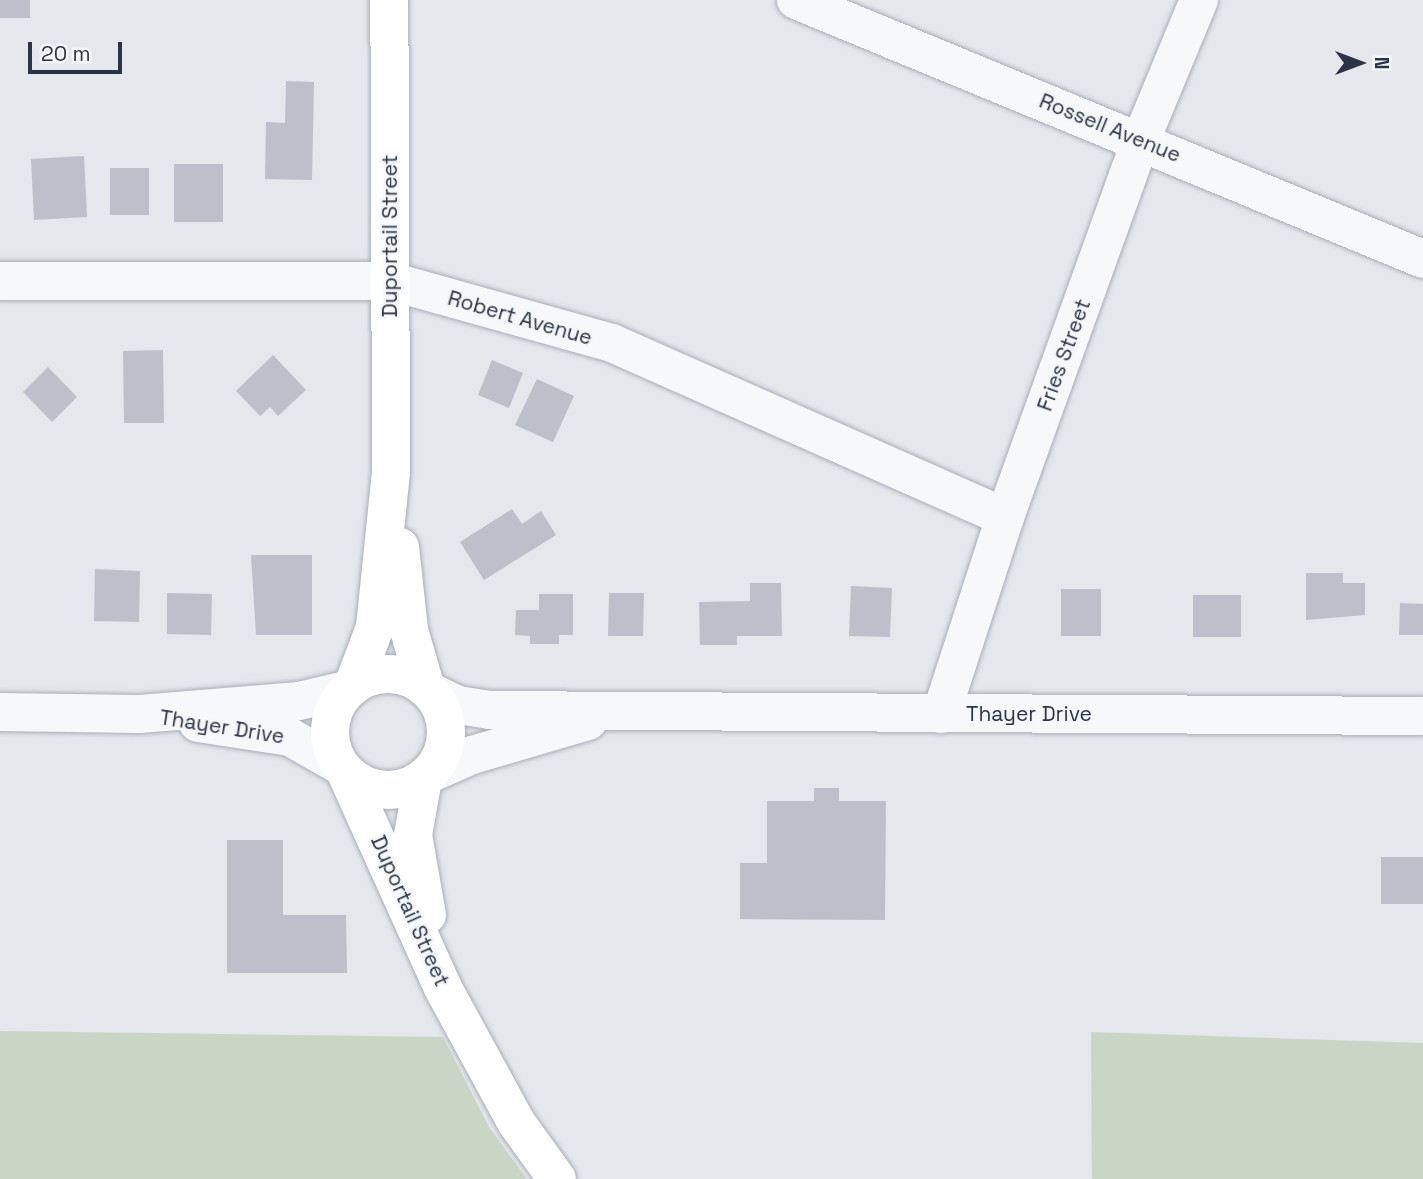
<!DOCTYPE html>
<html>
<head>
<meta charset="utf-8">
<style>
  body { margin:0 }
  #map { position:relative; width:1423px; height:1179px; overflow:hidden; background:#e4e7ec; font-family:"Space Grotesk",sans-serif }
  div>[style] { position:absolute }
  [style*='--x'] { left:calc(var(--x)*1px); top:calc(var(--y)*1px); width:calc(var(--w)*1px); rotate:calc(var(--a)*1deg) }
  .green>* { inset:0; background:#c9d6c5 }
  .building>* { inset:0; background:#bbc0ca }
  .roads { filter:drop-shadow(0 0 2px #a9aeb7) drop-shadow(0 0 2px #a9aeb7) }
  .minor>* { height:38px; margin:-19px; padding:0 19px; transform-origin:19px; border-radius:19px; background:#f7f8fa }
  .major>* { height:38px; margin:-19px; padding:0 19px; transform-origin:19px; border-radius:19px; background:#fff }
  .major>.ring { margin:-19px; padding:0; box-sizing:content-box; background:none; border:38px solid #fff; border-radius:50% }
  span { translate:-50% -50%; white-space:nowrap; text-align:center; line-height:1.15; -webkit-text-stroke:5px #f4f6f9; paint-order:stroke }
  .street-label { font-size:21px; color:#2b3445 }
  .north { position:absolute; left:1325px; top:28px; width:70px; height:70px; -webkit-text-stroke:5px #f4f6f9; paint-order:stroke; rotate:90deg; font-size:19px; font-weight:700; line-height:28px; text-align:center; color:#2b3445 }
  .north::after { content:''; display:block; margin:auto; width:24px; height:32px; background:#2b3445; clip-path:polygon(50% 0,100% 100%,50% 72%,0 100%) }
  .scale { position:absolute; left:28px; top:42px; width:94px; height:32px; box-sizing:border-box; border:4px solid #2b3445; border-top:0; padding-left:9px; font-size:21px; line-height:24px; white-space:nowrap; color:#2b3445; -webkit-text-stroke:5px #f4f6f9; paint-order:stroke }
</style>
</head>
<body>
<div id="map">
  <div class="green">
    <div style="clip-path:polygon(0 1031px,443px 1037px,489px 1127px,527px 1179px,0 1179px)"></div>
    <div style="clip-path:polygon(1091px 1032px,1423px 1043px,1423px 1179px,1092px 1179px)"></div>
  </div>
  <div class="building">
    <div style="clip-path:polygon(0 0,30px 0,30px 18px,0 18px)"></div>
    <div style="clip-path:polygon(286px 81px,314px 82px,312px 180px,265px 179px,266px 122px,285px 123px)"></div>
    <div style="clip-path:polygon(84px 156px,87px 217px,34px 220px,31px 159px)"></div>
    <div style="clip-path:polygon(174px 164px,223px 164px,223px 222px,174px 222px)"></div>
    <div style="clip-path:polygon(110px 168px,149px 168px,149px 215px,110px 215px)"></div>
    <div style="clip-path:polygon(163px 350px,164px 423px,124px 423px,123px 351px)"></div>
    <div style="clip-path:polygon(273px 355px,306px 390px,278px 416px,270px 407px,260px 416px,236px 391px)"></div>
    <div style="clip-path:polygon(492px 360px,523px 373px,509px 408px,478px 395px)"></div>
    <div style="clip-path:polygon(48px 367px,77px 397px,52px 422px,23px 392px)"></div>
    <div style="clip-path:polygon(537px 379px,574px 396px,553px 442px,515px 425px)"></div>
    <div style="clip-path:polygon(512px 509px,522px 524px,541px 511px,556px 535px,484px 580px,460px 542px)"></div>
    <div style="clip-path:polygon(251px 555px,312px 555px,312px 635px,256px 635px)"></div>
    <div style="clip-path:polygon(95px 569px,140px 571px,139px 622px,94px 621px)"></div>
    <div style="clip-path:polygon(1306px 573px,1343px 573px,1343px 583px,1365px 583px,1365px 615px,1306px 620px)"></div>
    <div style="clip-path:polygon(750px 583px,781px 583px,782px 636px,737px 636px,737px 645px,700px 645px,699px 602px,750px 601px)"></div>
    <div style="clip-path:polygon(851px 586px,892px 588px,890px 637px,849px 636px)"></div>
    <div style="clip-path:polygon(1061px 589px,1101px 589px,1101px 636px,1061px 636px)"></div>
    <div style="clip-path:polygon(167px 593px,212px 594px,211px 635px,167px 634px)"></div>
    <div style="clip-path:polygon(609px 593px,644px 593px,643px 636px,608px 636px)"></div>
    <div style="clip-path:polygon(539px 594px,573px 594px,573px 635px,559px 635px,559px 644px,530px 644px,530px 636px,515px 635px,516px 610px,539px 610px)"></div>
    <div style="clip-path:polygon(1193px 595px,1241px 595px,1241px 637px,1193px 637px)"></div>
    <div style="clip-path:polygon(1400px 603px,1423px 604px,1423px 635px,1399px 635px)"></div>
    <div style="clip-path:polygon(814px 788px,839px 788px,839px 801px,886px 801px,885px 920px,740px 919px,740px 863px,767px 863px,767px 801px,814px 801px)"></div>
    <div style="clip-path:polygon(227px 840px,283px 840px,283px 915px,346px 915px,347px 973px,227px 973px)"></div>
    <div style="clip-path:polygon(1381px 857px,1423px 857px,1423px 904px,1381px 904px)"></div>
  </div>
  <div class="roads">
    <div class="minor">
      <div style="--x:796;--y:0;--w:678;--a:22.44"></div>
      <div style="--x:0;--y:281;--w:390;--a:0"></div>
      <div style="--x:390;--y:281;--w:230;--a:15.6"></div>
      <div style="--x:612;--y:343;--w:430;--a:23.9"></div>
      <div style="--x:431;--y:692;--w:30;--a:26"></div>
      <div style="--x:458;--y:705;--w:31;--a:9"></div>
      <div style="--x:489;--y:710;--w:934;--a:0.37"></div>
      <div style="--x:0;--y:712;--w:140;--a:0.8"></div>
      <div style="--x:140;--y:714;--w:160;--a:-4.7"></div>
      <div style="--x:299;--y:701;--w:48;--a:-13.2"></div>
      <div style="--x:941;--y:714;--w:207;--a:-72"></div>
      <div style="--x:1005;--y:517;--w:401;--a:-70.2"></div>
      <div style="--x:1141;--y:140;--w:152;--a:-67.5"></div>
      <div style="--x:198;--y:723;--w:93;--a:8.7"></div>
      <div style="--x:290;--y:737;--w:56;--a:29.7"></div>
      <div style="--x:431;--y:773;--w:45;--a:-23.7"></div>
      <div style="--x:472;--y:755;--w:121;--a:-16.3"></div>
    </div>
    <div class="major">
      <div style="--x:400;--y:547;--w:83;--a:83.8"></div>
      <div style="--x:409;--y:630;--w:57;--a:73.8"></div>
      <div class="ring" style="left:330px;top:674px;width:78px;height:78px"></div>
      <div style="--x:354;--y:683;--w:60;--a:-69.4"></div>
      <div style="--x:375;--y:627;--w:156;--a:-84.1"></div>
      <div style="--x:391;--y:472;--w:472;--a:-90.2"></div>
      <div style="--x:346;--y:773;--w:236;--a:65.7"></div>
      <div style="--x:443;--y:988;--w:153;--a:61.4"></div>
      <div style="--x:516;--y:1122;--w:70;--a:54.3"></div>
      <div style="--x:423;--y:779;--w:57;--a:100.1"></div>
      <div style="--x:413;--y:835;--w:81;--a:80.1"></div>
    </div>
  </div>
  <div class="street-label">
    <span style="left:1110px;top:128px;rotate:22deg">Rossell Avenue</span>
    <span style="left:390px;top:236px;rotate:-90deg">Duportail Street</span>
    <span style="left:520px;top:318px;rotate:16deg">Robert Avenue</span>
    <span style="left:1064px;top:355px;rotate:-70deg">Fries Street</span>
    <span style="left:1029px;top:714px">Thayer Drive</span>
    <span style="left:222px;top:727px;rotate:9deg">Thayer Drive</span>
    <span style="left:410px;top:911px;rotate:66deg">Duportail Street</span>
  </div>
  <div class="north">N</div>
  <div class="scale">20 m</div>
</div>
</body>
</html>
